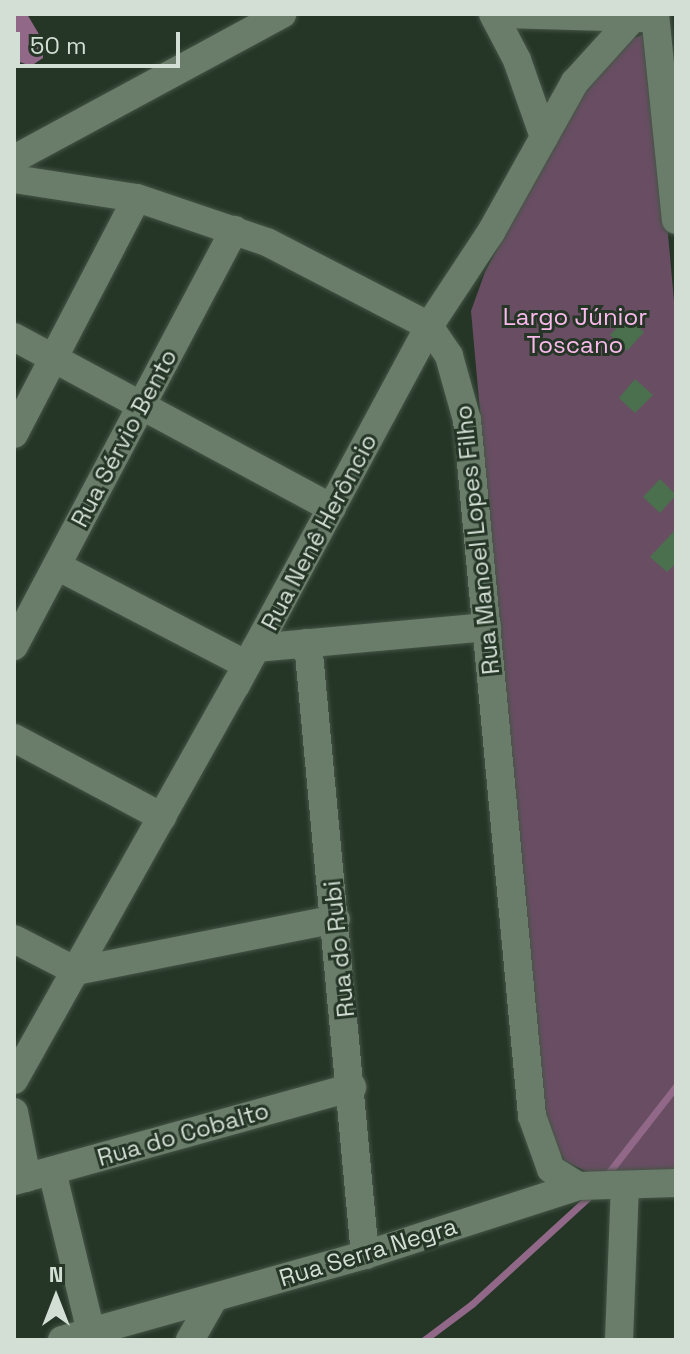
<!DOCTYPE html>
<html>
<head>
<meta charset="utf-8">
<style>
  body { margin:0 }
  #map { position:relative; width:690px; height:1354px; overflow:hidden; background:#253627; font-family:"Space Grotesk",sans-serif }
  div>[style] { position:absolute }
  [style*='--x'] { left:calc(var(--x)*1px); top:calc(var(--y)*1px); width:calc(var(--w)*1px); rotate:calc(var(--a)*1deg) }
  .green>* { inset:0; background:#694e63 }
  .water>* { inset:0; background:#926889 }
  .stream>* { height:7px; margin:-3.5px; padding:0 3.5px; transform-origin:3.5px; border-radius:3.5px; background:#926889 }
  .building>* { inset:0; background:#4a704d }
  .roads { filter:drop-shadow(0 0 2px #455446) drop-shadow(0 0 2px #455446) }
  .minor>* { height:28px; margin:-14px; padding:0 14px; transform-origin:14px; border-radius:14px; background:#6a7d6b }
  span { translate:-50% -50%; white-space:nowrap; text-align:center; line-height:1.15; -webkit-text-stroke:6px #253627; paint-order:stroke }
  .park-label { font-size:24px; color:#fbb9ec }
  .street-label { font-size:24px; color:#d3ded4 }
  .frame { position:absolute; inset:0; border:16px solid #d3ded4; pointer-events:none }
  .north { position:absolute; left:16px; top:1258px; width:80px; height:80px; -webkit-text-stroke:6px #253627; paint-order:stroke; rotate:0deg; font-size:22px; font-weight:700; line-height:32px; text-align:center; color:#d3ded4 }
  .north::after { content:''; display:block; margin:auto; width:28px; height:36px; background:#d3ded4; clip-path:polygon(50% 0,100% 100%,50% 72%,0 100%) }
  .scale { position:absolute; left:16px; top:32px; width:164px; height:36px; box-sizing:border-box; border:4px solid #d3ded4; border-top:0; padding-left:10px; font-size:24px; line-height:28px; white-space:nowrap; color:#d3ded4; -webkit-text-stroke:6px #253627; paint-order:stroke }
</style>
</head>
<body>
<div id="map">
  <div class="green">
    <div style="clip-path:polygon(650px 32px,676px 324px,676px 1170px,599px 1177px,566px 1162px,545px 1134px,471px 311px,485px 272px,588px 78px,628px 40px)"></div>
  </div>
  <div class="water">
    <div style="clip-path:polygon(14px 14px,27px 14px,43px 41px,43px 58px,31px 66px,14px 60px)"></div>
  </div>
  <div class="stream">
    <div style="--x:606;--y:1176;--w:114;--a:-52.1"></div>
    <div style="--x:424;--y:1340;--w:60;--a:-36.9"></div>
    <div style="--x:472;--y:1304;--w:161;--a:-42.5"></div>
  </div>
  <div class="building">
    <div style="clip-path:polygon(627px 317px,644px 332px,627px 351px,610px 335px)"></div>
    <div style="clip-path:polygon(635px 379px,653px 395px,635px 413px,619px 398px)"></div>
    <div style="clip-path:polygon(660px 479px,676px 495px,660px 513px,643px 497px)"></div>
    <div style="clip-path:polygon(676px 529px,676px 563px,667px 572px,650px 557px)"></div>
  </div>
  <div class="roads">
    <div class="minor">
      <div style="--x:493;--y:14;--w:52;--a:62.4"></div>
      <div style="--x:517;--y:60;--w:82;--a:70.7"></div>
      <div style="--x:504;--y:14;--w:138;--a:1.7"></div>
      <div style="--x:655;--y:14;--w:207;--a:84.2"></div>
      <div style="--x:14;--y:159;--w:305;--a:-28.4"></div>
      <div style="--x:14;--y:179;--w:124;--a:8.8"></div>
      <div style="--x:137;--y:198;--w:137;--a:18.7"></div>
      <div style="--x:267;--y:242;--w:182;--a:27.4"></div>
      <div style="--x:429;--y:326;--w:36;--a:56"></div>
      <div style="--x:449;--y:356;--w:66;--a:74.3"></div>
      <div style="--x:467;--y:420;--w:699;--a:84.66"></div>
      <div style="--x:532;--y:1116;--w:56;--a:70.3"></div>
      <div style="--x:551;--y:1169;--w:32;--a:32"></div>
      <div style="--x:14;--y:337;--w:361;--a:28.3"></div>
      <div style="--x:14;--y:434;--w:266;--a:-62.5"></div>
      <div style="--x:57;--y:566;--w:214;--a:27.5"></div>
      <div style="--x:308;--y:643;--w:615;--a:84.68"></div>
      <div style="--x:14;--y:646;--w:471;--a:-62.1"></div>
      <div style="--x:256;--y:648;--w:232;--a:-5.2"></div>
      <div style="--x:14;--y:738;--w:168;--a:28.1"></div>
      <div style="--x:14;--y:939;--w:70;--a:27.3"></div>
      <div style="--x:76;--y:971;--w:265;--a:-11.3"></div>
      <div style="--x:14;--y:1080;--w:453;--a:-60.7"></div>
      <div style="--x:236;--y:685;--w:408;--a:-61.7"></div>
      <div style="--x:429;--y:326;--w:113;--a:-56.6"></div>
      <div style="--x:491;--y:232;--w:172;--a:-60.8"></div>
      <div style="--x:575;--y:82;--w:85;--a:-47.9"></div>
      <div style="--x:14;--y:1112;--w:67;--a:78.9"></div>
      <div style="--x:52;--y:1171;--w:166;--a:76.4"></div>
      <div style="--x:14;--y:1181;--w:351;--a:-15.5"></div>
      <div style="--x:62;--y:1340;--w:315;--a:-15.7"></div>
      <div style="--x:365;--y:1255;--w:224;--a:-17.9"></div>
      <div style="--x:578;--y:1186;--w:98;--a:-1.8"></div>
      <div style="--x:190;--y:1340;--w:48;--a:-60.3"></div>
      <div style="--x:619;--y:1340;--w:154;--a:-87.8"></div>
    </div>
  </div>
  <div class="park-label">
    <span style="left:575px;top:331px">Largo Júnior<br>Toscano</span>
  </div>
  <div class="street-label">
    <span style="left:124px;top:438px;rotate:-62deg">Rua Sérvio Bento</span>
    <span style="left:319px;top:532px;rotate:-62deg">Rua Nenê Herôncio</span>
    <span style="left:477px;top:540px;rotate:-96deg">Rua Manoel Lopes Filho</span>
    <span style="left:339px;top:949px;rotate:-96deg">Rua do Rubi</span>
    <span style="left:183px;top:1134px;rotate:-16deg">Rua do Cobalto</span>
    <span style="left:368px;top:1252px;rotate:-17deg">Rua Serra Negra</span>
  </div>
  <div class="frame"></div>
  <div class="north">N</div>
  <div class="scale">50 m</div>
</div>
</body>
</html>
